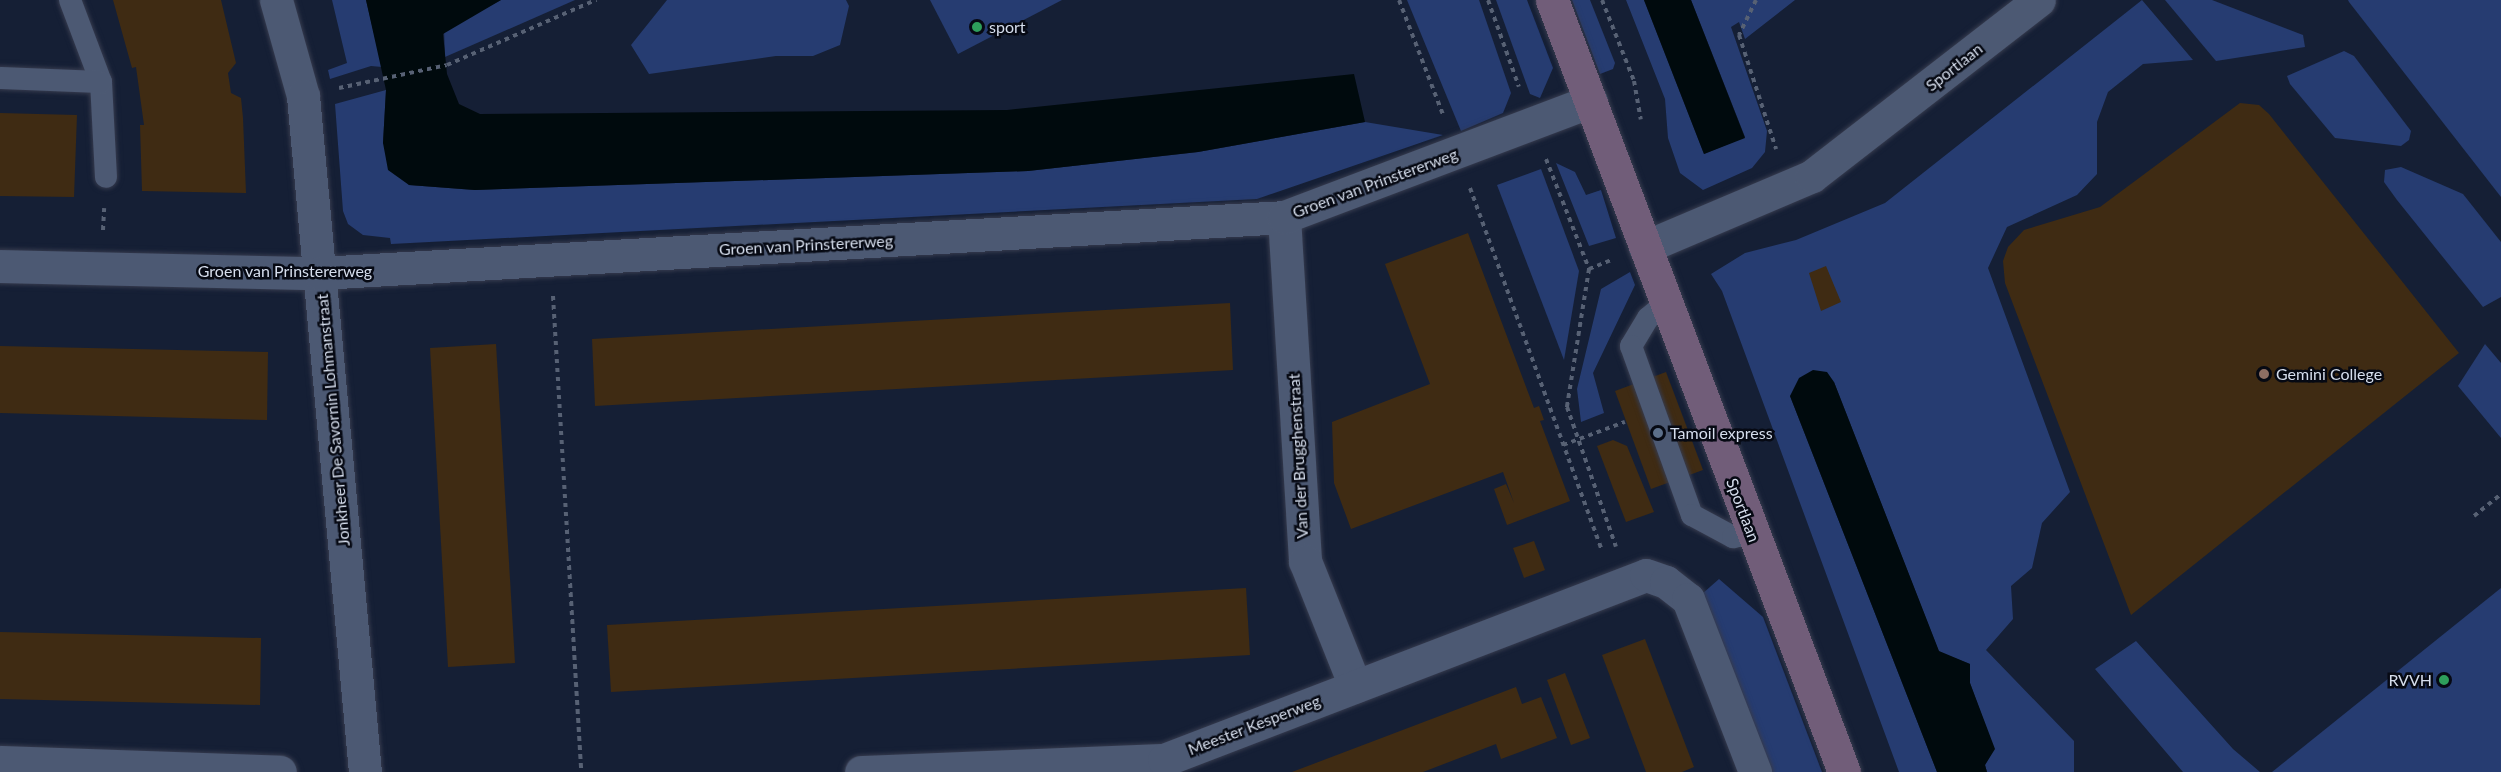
<!DOCTYPE html>
<html>
<head>
<meta charset="utf-8">
<style>
  body { margin:0 }
  #map { position:relative; width:2501px; height:772px; overflow:hidden; background:#151f35; font-family:Lato,sans-serif }
  div>[style] { position:absolute }
  [style*='--x'] { left:calc(var(--x)*1px); top:calc(var(--y)*1px); width:calc(var(--w)*1px); rotate:calc(var(--a)*1deg) }
  .green>* { inset:0; background:#263c71 }
  .water>* { inset:0; background:#000a0d }
  .building>* { inset:0; background:#3f2b13 }
  .path>* { height:4px; margin-top:-2px; transform-origin:0; background:repeating-linear-gradient(90deg,#576174 0 4.5px,transparent 0 9px) }
  .roads { filter:drop-shadow(0 0 2px #363b4e) drop-shadow(0 0 2px #363b4e) }
  .lane>* { height:22px; margin:-11px; padding:0 11px; transform-origin:11px; border-radius:11px; background:#4c5973 }
  .street>* { height:33px; margin:-16.5px; padding:0 16.5px; transform-origin:16.5px; border-radius:16.5px; background:#4c5973 }
  .secondary>* { height:33px; margin:-16.5px; padding:0 16.5px; transform-origin:16.5px; border-radius:16.5px; background:#715d79 }
  .dots>* { width:16px; height:16px; translate:-50% -50%; box-sizing:border-box; border:3px solid #060913; border-radius:50% }
  span { translate:-50% -50%; white-space:nowrap; text-align:center; line-height:1.15; -webkit-text-stroke:5px #060913; paint-order:stroke }
  .poi-label { font-size:16px; color:#d6deed }
  .left { translate:0 -50%; text-align:left }
  .right { translate:-100% -50%; text-align:right }
  .street-label { font-size:16px; color:#d6deed }
</style>
</head>
<body>
<div id="map">
  <div class="green">
    <div style="clip-path:polygon(332px 0,366px 0,382px 67px,371px 66px,330px 79px,328px 70px,347px 63px)"></div>
    <div style="clip-path:polygon(501px 0,575px 0,445px 57px,444px 30px)"></div>
    <div style="clip-path:polygon(667px 0,846px 0,849px 6px,840px 45px,813px 56px,776px 56px,649px 74px,631px 45px)"></div>
    <div style="clip-path:polygon(930px 0,1062px 0,958px 54px)"></div>
    <div style="clip-path:polygon(1407px 0,1479px 0,1511px 93px,1503px 113px,1461px 131px)"></div>
    <div style="clip-path:polygon(1496px 0,1527px 0,1553px 68px,1540px 98px,1530px 94px)"></div>
    <div style="clip-path:polygon(1572px 0,1590px 0,1615px 63px,1613px 69px,1600px 74px)"></div>
    <div style="clip-path:polygon(1626px 0,1644px 0,1704px 154px,1745px 137px,1691px 0,1795px 0,1745px 39px,1739px 22px,1731px 27px,1767px 131px,1765px 152px,1752px 168px,1703px 190px,1680px 173px,1668px 138px,1665px 99px)"></div>
    <div style="clip-path:polygon(2142px 0,2193px 60px,2143px 64px,2108px 92px,2097px 122px,2097px 174px,2077px 195px,2007px 227px,1988px 268px,2070px 492px,2042px 523px,2032px 568px,2011px 586px,2013px 619px,1986px 650px,2074px 741px,2074px 772px,1987px 772px,1985px 765px,1994px 749px,1970px 683px,1970px 664px,1939px 652px,1834px 382px,1790px 396px,1937px 772px,1899px 772px,1722px 291px,1711px 274px,1745px 253px,1796px 240px,1885px 203px)"></div>
    <div style="clip-path:polygon(2165px 0,2212px 0,2303px 35px,2305px 47px,2216px 61px)"></div>
    <div style="clip-path:polygon(2348px 0,2501px 0,2501px 197px,2349px 2px)"></div>
    <div style="clip-path:polygon(2344px 51px,2354px 56px,2411px 131px,2409px 140px,2401px 146px,2335px 138px,2290px 84px,2287px 76px)"></div>
    <div style="clip-path:polygon(386px 90px,383px 143px,409px 185px,475px 190px,1028px 171px,1198px 152px,1365px 122px,1443px 135px,1257px 199px,391px 244px,390px 238px,363px 235px,348px 224px,343px 211px,335px 104px)"></div>
    <div style="clip-path:polygon(1556px 163px,1575px 172px,1586px 195px,1601px 190px,1616px 238px,1589px 246px)"></div>
    <div style="clip-path:polygon(2401px 167px,2463px 194px,2501px 242px,2501px 297px,2483px 307px,2397px 200px,2384px 182px,2385px 170px)"></div>
    <div style="clip-path:polygon(1541px 169px,1579px 271px,1564px 360px,1497px 185px)"></div>
    <div style="clip-path:polygon(1630px 272px,1635px 285px,1593px 373px,1604px 413px,1581px 422px,1577px 389px,1601px 289px)"></div>
    <div style="clip-path:polygon(2485px 344px,2501px 363px,2501px 438px,2458px 386px)"></div>
    <div style="clip-path:polygon(1719px 579px,1763px 617px,1822px 772px,1770px 772px,1702px 594px)"></div>
    <div style="clip-path:polygon(2501px 588px,2501px 772px,2272px 772px)"></div>
    <div style="clip-path:polygon(2136px 641px,2233px 749px,2260px 772px,2183px 772px,2095px 669px)"></div>
  </div>
  <div class="water">
    <div style="clip-path:polygon(366px 0,501px 0,443px 34px,447px 74px,459px 104px,480px 114px,1007px 110px,1354px 74px,1365px 122px,1198px 152px,1028px 171px,475px 190px,409px 185px,388px 170px,383px 143px,386px 90px)"></div>
    <div style="clip-path:polygon(1644px 0,1691px 0,1745px 138px,1704px 154px)"></div>
    <div style="clip-path:polygon(1813px 370px,1827px 372px,1834px 382px,1939px 651px,1970px 664px,1970px 683px,1995px 749px,1985px 765px,1987px 772px,1937px 772px,1790px 396px,1799px 378px)"></div>
  </div>
  <div class="building">
    <div style="clip-path:polygon(113px 0,221px 0,236px 63px,228px 73px,231px 93px,241px 98px,243px 118px,246px 193px,142px 191px,140px 125px,144px 125px,136px 67px,132px 68px)"></div>
    <div style="clip-path:polygon(2240px 103px,2259px 105px,2269px 114px,2459px 353px,2131px 615px,2005px 283px,2003px 261px,2008px 247px,2024px 230px,2100px 207px)"></div>
    <div style="clip-path:polygon(0 113px,77px 115px,74px 197px,0 196px)"></div>
    <div style="clip-path:polygon(1468px 233px,1534px 408px,1539px 406px,1544px 420px,1540px 421px,1570px 501px,1507px 525px,1494px 489px,1506px 484px,1514px 503px,1503px 472px,1351px 529px,1334px 483px,1332px 422px,1430px 384px,1385px 264px)"></div>
    <div style="clip-path:polygon(1826px 266px,1841px 302px,1821px 311px,1809px 273px)"></div>
    <div style="clip-path:polygon(1230px 303px,1233px 370px,595px 406px,592px 339px)"></div>
    <div style="clip-path:polygon(496px 344px,515px 663px,448px 667px,430px 348px)"></div>
    <div style="clip-path:polygon(0 346px,268px 352px,267px 420px,0 413px)"></div>
    <div style="clip-path:polygon(1666px 372px,1703px 470px,1651px 489px,1615px 391px)"></div>
    <div style="clip-path:polygon(1613px 440px,1627px 446px,1654px 512px,1626px 522px,1597px 446px)"></div>
    <div style="clip-path:polygon(1534px 541px,1545px 570px,1524px 578px,1513px 548px)"></div>
    <div style="clip-path:polygon(1246px 588px,1250px 655px,611px 692px,607px 625px)"></div>
    <div style="clip-path:polygon(0 632px,261px 638px,260px 705px,0 699px)"></div>
    <div style="clip-path:polygon(1645px 639px,1694px 767px,1682px 772px,1646px 772px,1602px 655px)"></div>
    <div style="clip-path:polygon(1565px 673px,1590px 738px,1571px 745px,1547px 680px)"></div>
    <div style="clip-path:polygon(1516px 687px,1522px 704px,1541px 697px,1557px 738px,1501px 759px,1496px 744px,1423px 772px,1292px 772px)"></div>
  </div>
  <div class="path">
    <div style="--x:1399;--y:0;--w:125;--a:69"></div>
    <div style="--x:1488;--y:0;--w:92;--a:70.4"></div>
    <div style="--x:1602;--y:0;--w:87;--a:68.4"></div>
    <div style="--x:1634;--y:81;--w:39;--a:80"></div>
    <div style="--x:1756;--y:0;--w:39;--a:116"></div>
    <div style="--x:1739;--y:35;--w:120;--a:72"></div>
    <div style="--x:339;--y:88;--w:110;--a:-12"></div>
    <div style="--x:447;--y:65;--w:163;--a:-23.6"></div>
    <div style="--x:1546;--y:159;--w:118;--a:68.6"></div>
    <div style="--x:1589;--y:269;--w:140;--a:99.1"></div>
    <div style="--x:1567;--y:407;--w:148;--a:70.7"></div>
    <div style="--x:1470;--y:188;--w:385;--a:70"></div>
    <div style="--x:103;--y:230;--w:22;--a:-87"></div>
    <div style="--x:1589;--y:269;--w:24;--a:-22"></div>
    <div style="--x:553;--y:296;--w:477;--a:86.6"></div>
    <div style="--x:1563;--y:445;--w:66;--a:-20.4"></div>
    <div style="--x:2474;--y:516;--w:35;--a:-39"></div>
  </div>
  <div class="roads">
    <div class="lane">
      <div style="--x:70;--y:0;--w:88;--a:69.3"></div>
      <div style="--x:101;--y:82;--w:95;--a:87"></div>
      <div style="--x:0;--y:78;--w:101;--a:2.3"></div>
      <div style="--x:1666;--y:303;--w:23;--a:140"></div>
      <div style="--x:1648;--y:318;--w:33;--a:121"></div>
      <div style="--x:1631;--y:346;--w:180;--a:70.2"></div>
      <div style="--x:1692;--y:515;--w:47;--a:28.2"></div>
      <div style="--x:1733;--y:537;--w:19;--a:-9"></div>
    </div>
    <div class="street">
      <div style="--x:276;--y:0;--w:100;--a:74.3"></div>
      <div style="--x:303;--y:96;--w:679;--a:84.76"></div>
      <div style="--x:1284;--y:217;--w:345;--a:86.5"></div>
      <div style="--x:1305;--y:561;--w:135;--a:68.2"></div>
      <div style="--x:1645;--y:247;--w:181;--a:-23"></div>
      <div style="--x:1812;--y:176;--w:287;--a:-37.8"></div>
      <div style="--x:0;--y:266;--w:320;--a:1.3"></div>
      <div style="--x:320;--y:273;--w:966;--a:-3.32"></div>
      <div style="--x:1284;--y:217;--w:328;--a:-20.7"></div>
      <div style="--x:0;--y:762;--w:280;--a:2"></div>
      <div style="--x:861;--y:772;--w:303;--a:-2.3"></div>
      <div style="--x:1164;--y:760;--w:516;--a:-21"></div>
      <div style="--x:1646;--y:575;--w:21;--a:19"></div>
      <div style="--x:1666;--y:582;--w:28;--a:38"></div>
      <div style="--x:1688;--y:599;--w:186;--a:68.8"></div>
    </div>
    <div class="secondary">
      <div style="--x:1552;--y:0;--w:825;--a:69.28"></div>
    </div>
  </div>
  <div class="dots">
    <div style="left:977px;top:27px;background:#2e9e5b"></div>
    <div style="left:2264px;top:374px;background:#8d6e63"></div>
    <div style="left:1658px;top:433px;background:#5c6f8a"></div>
    <div style="left:2444px;top:680px;background:#2e9e5b"></div>
  </div>
  <div class="poi-label">
    <span class="left" style="left:989px;top:27px">sport</span>
    <span class="left" style="left:2276px;top:374px">Gemini College</span>
    <span class="left" style="left:1670px;top:433px">Tamoil express</span>
    <span class="right" style="left:2432px;top:680px">RVVH</span>
  </div>
  <div class="street-label">
    <span style="left:1954px;top:67px;rotate:-38deg">Sportlaan</span>
    <span style="left:1375px;top:183px;rotate:-20deg">Groen van Prinstererweg</span>
    <span style="left:806px;top:245px;rotate:-3deg">Groen van Prinstererweg</span>
    <span style="left:285px;top:271px">Groen van Prinstererweg</span>
    <span style="left:333px;top:420px;rotate:-95deg">Jonkheer De Savornin Lohmanstraat</span>
    <span style="left:1298px;top:456px;rotate:-93deg">Van der Brugghenstraat</span>
    <span style="left:1743px;top:510px;rotate:69deg">Sportlaan</span>
    <span style="left:1254px;top:725px;rotate:-21deg">Meester Kesperweg</span>
  </div>
</div>
</body>
</html>
